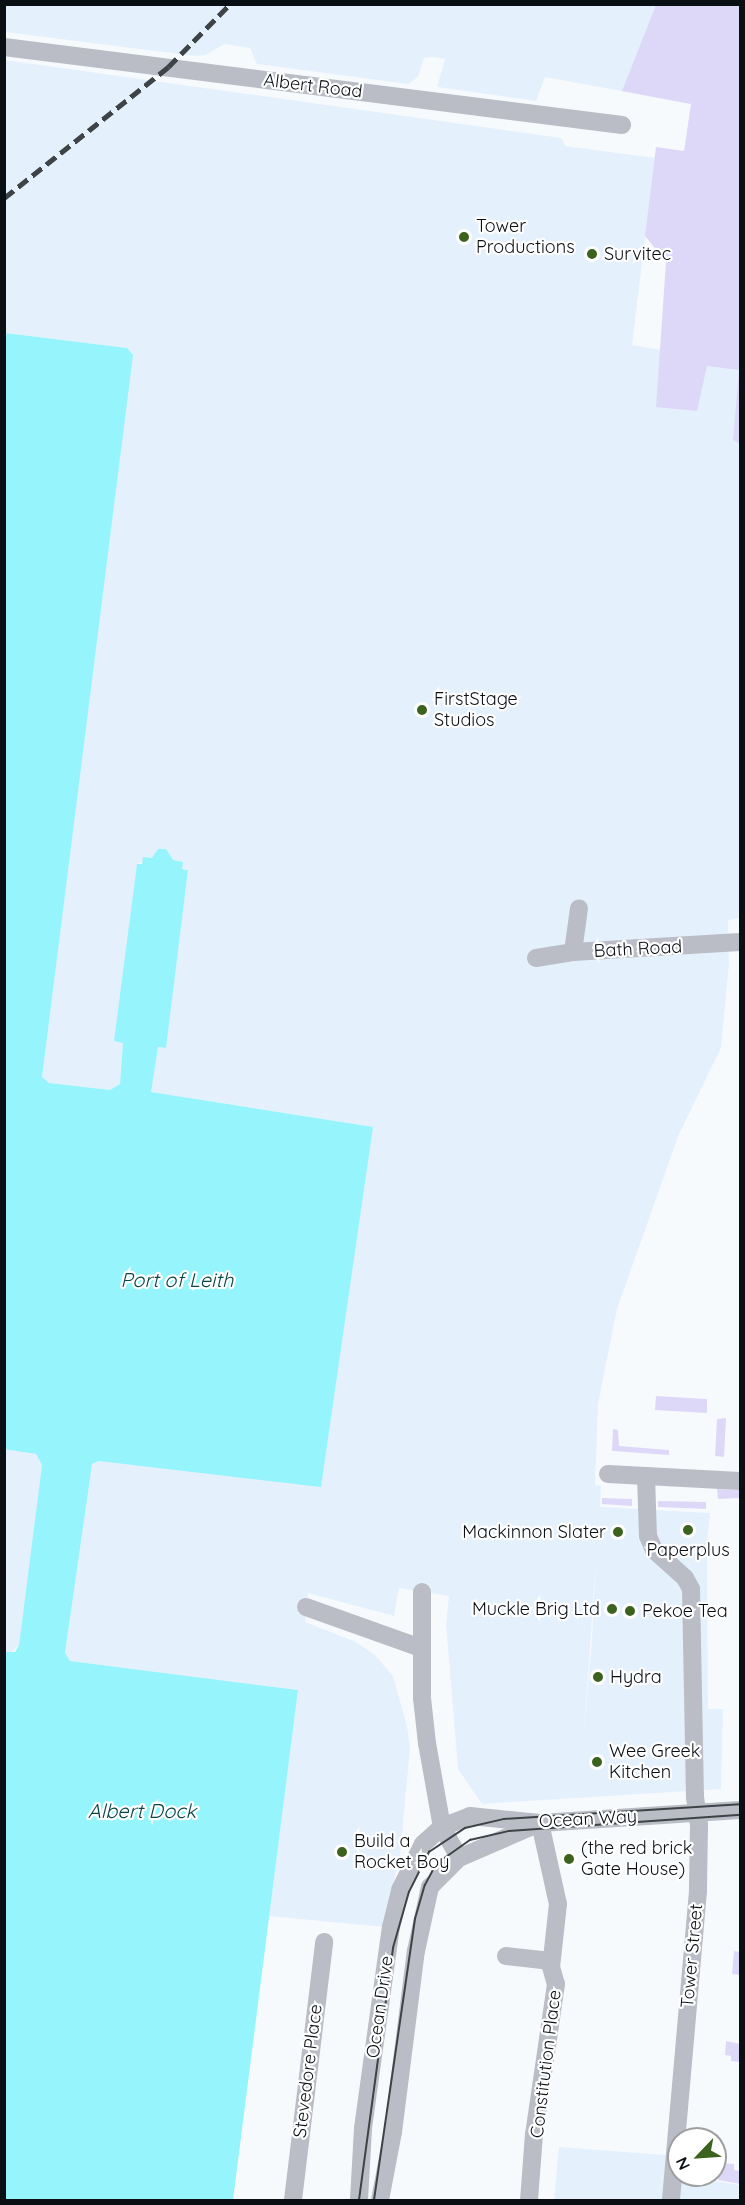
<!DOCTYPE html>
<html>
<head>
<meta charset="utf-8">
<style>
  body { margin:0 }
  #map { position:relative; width:745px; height:2205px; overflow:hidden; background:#f7fafd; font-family:Quicksand,sans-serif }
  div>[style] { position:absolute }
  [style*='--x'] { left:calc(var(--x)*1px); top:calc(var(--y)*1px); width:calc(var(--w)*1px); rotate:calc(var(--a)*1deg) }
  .built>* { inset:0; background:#e4f1fd }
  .green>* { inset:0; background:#ded8f8 }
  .water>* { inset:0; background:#95f4fc }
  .street>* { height:18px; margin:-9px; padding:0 9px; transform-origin:9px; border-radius:9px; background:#babdc5 }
  .tram>* { height:1.5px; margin:-0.75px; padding:0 0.75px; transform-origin:0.75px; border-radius:0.75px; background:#3e4347 }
  .rail>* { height:4.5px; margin-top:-2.25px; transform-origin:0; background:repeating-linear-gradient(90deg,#3e4347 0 12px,transparent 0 18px) }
  .dots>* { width:16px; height:16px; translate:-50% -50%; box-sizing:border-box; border:3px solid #fff; border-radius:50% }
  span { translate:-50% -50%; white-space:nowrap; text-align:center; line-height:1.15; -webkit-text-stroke:4.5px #fff; paint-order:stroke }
  .street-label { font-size:18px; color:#0a0f14 }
  .poi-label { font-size:18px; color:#0a0f14 }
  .left { translate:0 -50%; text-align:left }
  .right { translate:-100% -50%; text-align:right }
  .water-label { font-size:20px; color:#09464a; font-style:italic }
  .frame { position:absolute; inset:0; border:6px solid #0a0f14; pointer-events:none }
  .north { position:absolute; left:667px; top:2127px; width:60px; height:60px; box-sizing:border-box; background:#fff; border:2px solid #9d9fa1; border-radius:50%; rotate:245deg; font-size:16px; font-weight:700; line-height:24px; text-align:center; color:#0a0f14 }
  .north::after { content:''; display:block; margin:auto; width:21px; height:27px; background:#3c631d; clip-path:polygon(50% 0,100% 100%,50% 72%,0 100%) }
</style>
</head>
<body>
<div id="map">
  <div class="built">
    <div style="clip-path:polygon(evenodd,5px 4px,740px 5px,740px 918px,728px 920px,729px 964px,721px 1048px,679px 1134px,617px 1309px,598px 1404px,595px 1485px,601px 1486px,600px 1507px,710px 1513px,707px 1544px,708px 1709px,723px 1709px,721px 1789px,482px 1804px,458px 1769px,446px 1624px,449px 1596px,399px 1588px,394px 1616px,308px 1593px,305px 1622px,356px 1642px,375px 1655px,393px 1676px,407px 1726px,410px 1748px,400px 1856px,383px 1927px,269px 1916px,298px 1690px,70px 1661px,65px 1655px,90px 1466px,99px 1461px,373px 1127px,151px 1092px,149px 1085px,158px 1047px,165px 1048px,188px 870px,152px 858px,137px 864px,115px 1042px,123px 1043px,120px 1084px,110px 1090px,48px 1083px,42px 1077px,127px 348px,5px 333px,5px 60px,562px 138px,565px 146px,655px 158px,632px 345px,662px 350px,691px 104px,545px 77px,536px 101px,437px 87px,445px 59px,433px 57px,424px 58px,418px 77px,408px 84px,257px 64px,250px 48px,225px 44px,205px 55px,195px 56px,5px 32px,5px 4px,596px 1560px,592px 1638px,584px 1733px,584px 1732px,596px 1560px)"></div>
    <div style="clip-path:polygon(5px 1449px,36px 1454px,42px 1465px,19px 1645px,11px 1653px,5px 1652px)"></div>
    <div style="clip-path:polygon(559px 2147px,679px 2156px,680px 2176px,740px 2185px,740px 2200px,554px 2200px)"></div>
  </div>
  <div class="green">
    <div style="clip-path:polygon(656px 5px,740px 5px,740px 444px,733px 440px,739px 370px,707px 366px,697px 411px,656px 407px,666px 262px,645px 236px,656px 147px,684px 151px,691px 104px,622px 91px)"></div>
    <div style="clip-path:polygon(656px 1396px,707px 1399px,707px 1413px,655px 1410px)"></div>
    <div style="clip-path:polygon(726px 1418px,724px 1457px,715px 1456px,717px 1419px)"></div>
    <div style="clip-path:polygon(613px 1429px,618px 1430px,619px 1446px,669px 1450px,669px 1455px,612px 1451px)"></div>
    <div style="clip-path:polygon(717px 1489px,740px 1490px,740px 1498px,718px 1499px)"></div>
    <div style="clip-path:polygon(602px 1498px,632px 1499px,632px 1506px,602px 1504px)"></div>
    <div style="clip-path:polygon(658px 1501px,706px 1502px,706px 1509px,658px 1507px)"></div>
    <div style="clip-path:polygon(734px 1951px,740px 1952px,740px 1975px,732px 1974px)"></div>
    <div style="clip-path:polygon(726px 2041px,740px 2044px,740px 2062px,731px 2061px,731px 2056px,725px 2055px)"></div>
    <div style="clip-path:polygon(721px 2163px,734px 2164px,734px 2170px,740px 2171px,740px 2184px,718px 2180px)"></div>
  </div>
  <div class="water">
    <div style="clip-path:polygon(5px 333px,127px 348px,133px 355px,42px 1077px,49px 1083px,110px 1090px,120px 1084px,123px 1043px,114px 1041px,137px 864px,142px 864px,143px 857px,152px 858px,158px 849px,166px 849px,173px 860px,183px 862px,182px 869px,188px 870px,166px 1048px,158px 1047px,151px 1092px,373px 1127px,321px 1487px,99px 1461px,92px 1464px,65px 1653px,70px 1661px,298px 1690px,233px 2200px,5px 2200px,5px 1652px,15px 1652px,19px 1645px,42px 1465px,36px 1454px,4px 1449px)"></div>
  </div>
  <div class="street">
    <div style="--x:4;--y:47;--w:623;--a:7.19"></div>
    <div style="--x:573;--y:952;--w:44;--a:-82.2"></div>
    <div style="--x:536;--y:958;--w:37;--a:-9"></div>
    <div style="--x:573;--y:952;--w:167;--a:-3.4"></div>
    <div style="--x:608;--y:1474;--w:132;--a:3"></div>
    <div style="--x:646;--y:1476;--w:60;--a:88.1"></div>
    <div style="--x:648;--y:1536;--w:15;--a:67"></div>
    <div style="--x:654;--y:1550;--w:42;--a:42.1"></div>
    <div style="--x:685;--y:1578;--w:13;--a:61"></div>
    <div style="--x:691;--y:1589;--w:208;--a:88.9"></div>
    <div style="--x:695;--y:1797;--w:28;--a:82"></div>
    <div style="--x:699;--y:1825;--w:66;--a:90.9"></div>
    <div style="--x:698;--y:1891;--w:310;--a:95"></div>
    <div style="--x:422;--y:1592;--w:106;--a:90"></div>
    <div style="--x:422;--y:1698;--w:45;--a:83.7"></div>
    <div style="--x:427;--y:1743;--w:85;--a:79.9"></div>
    <div style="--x:442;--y:1827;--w:35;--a:61"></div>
    <div style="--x:306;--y:1607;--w:122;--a:19.6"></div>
    <div style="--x:506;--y:1956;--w:45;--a:6.3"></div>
    <div style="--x:293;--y:2200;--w:260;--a:-83.1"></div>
    <div style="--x:359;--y:2200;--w:72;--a:-86.8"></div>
    <div style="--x:363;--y:2128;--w:203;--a:-82.1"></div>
    <div style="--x:391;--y:1927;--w:38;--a:-76"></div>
    <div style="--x:400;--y:1890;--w:51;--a:-63.4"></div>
    <div style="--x:423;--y:1844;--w:25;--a:-42"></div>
    <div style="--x:442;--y:1827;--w:30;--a:-21"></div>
    <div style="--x:470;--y:1816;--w:70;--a:5.7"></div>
    <div style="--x:540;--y:1823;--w:200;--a:-3.7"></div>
    <div style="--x:380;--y:2200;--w:69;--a:-79.2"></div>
    <div style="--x:393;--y:2132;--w:182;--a:-82.8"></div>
    <div style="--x:416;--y:1951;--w:66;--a:-77.7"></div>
    <div style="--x:430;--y:1887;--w:41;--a:-45"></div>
    <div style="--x:459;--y:1858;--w:88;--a:-23.4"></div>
    <div style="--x:540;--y:1823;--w:83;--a:77.5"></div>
    <div style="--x:558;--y:1904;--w:63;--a:96.3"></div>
    <div style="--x:551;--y:1967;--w:18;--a:74"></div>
    <div style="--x:556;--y:1984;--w:152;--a:98.3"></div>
    <div style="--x:534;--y:2134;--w:66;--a:94.3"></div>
  </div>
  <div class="tram">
    <div style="--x:359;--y:2200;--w:254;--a:-82.3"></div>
    <div style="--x:393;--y:1948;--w:58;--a:-74.1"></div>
    <div style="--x:409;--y:1892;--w:45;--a:-63.4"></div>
    <div style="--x:429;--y:1852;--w:43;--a:-33.7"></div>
    <div style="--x:465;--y:1828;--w:40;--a:-13"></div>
    <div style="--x:504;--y:1819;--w:236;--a:-3.6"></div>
    <div style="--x:374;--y:2200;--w:284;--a:-81.7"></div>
    <div style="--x:415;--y:1919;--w:35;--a:-74"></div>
    <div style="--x:425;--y:1885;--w:24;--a:-62"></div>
    <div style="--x:436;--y:1864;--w:42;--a:-35.2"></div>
    <div style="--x:470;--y:1840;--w:40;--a:-13"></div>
    <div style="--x:509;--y:1831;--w:232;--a:-4"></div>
  </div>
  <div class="rail">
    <div style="--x:4;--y:198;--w:210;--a:-38.6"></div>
    <div style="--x:168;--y:67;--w:88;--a:-45.5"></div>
  </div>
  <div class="dots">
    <div style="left:464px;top:237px;background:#3c631d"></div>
    <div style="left:592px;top:254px;background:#3c631d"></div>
    <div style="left:422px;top:710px;background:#3c631d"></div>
    <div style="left:688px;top:1530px;background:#3c631d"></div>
    <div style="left:618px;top:1532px;background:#3c631d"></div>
    <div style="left:612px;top:1609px;background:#3c631d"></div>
    <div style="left:630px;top:1611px;background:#3c631d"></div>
    <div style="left:598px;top:1677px;background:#3c631d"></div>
    <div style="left:597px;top:1762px;background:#3c631d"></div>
    <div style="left:342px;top:1852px;background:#3c631d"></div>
    <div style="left:569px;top:1859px;background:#3c631d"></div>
  </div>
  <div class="street-label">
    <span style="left:313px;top:86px;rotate:7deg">Albert Road</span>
    <span style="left:638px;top:949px;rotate:-3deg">Bath Road</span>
    <span style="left:588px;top:1819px;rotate:-3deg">Ocean Way</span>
    <span style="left:692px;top:1956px;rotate:-85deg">Tower Street</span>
    <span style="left:380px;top:2007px;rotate:-82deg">Ocean Drive</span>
    <span style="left:546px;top:2064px;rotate:-83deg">Constitution Place</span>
    <span style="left:308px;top:2071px;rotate:-83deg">Stevedore Place</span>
  </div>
  <div class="poi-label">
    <span class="left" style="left:476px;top:237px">Tower<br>Productions</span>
    <span class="left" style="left:604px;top:254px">Survitec</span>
    <span class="left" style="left:434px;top:710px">FirstStage<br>Studios</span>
    <span class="right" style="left:606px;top:1532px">Mackinnon Slater</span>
    <span style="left:688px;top:1550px">Paperplus</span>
    <span class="right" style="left:600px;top:1609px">Muckle Brig Ltd</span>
    <span class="left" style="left:642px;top:1611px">Pekoe Tea</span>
    <span class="left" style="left:610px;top:1677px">Hydra</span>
    <span class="left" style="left:609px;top:1762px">Wee Greek<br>Kitchen</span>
    <span class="left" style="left:354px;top:1852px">Build a<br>Rocket Boy</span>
    <span class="left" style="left:581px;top:1859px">(the red brick<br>Gate House)</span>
  </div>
  <div class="water-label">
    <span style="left:177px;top:1279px">Port of Leith</span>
    <span style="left:142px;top:1810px">Albert Dock</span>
  </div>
  <div class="frame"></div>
  <div class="north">N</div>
</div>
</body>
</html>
